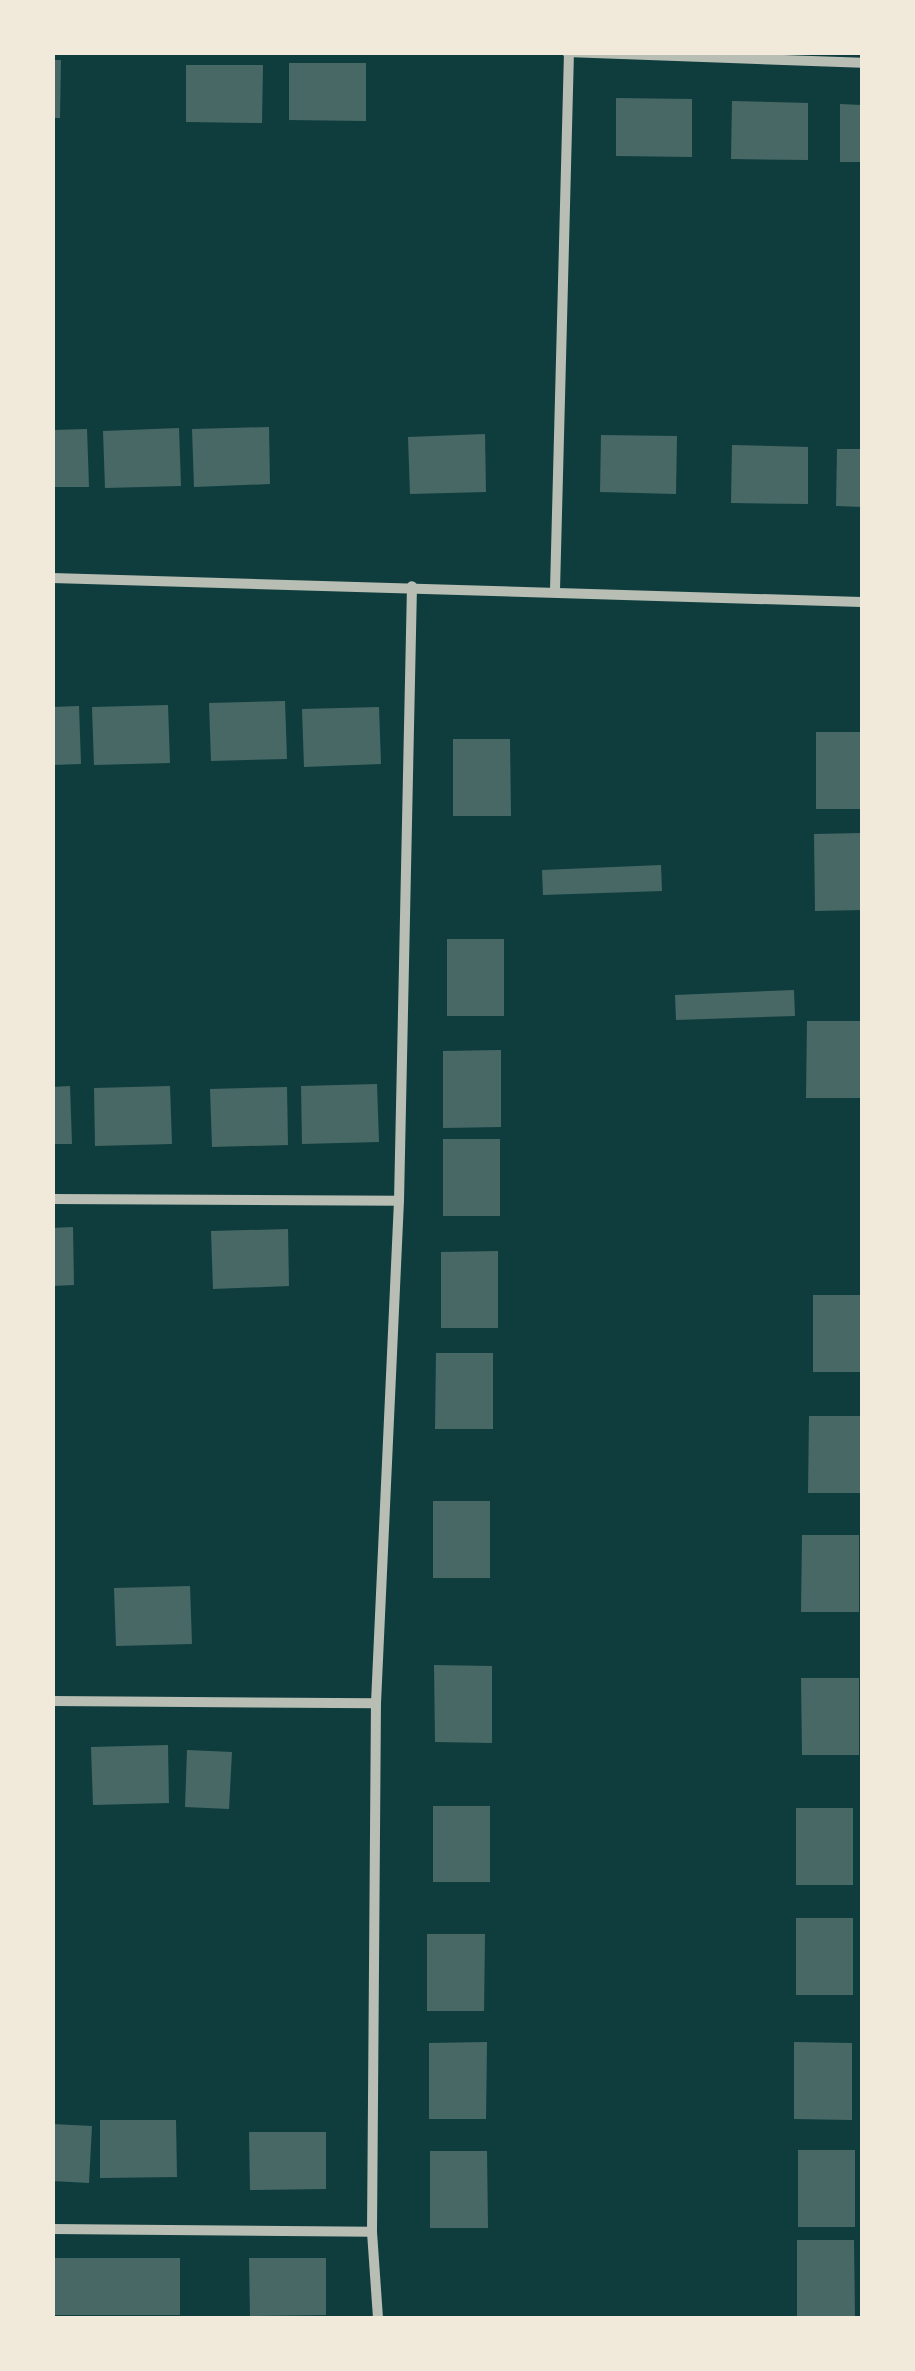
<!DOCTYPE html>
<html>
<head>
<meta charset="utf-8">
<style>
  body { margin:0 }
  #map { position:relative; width:915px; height:2371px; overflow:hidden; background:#0f3d3e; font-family:Signika,sans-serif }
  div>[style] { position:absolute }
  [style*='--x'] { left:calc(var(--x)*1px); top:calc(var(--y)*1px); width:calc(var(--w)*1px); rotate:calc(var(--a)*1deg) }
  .building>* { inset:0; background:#486865 }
  .minor>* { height:10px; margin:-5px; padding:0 5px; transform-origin:5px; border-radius:5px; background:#b8beb3 }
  span { translate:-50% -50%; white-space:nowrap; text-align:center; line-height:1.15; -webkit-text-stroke:8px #f1e9da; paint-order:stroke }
  .frame { position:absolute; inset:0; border:55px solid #f1e9da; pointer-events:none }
</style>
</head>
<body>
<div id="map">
  <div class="building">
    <div style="clip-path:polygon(52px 60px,61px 60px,60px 118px,52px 118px)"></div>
    <div style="clip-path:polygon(289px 63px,366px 63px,366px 121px,289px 120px)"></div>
    <div style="clip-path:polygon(186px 65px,263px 65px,262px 123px,186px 122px)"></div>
    <div style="clip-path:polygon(616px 98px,692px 99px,692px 157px,616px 156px)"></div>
    <div style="clip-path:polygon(732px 101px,808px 103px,808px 160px,731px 159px)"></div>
    <div style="clip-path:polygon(840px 104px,862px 105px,862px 162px,840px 162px)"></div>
    <div style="clip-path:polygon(269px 427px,270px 484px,194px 487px,192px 429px)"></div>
    <div style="clip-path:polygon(179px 428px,181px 486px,105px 488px,103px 431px)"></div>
    <div style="clip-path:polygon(87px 429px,89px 487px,52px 487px,52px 430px)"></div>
    <div style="clip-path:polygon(485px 434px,486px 492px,410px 494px,408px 437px)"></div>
    <div style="clip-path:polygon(601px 435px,677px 436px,676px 494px,600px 492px)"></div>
    <div style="clip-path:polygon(732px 445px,808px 447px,808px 504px,731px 503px)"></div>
    <div style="clip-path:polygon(837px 449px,862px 449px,862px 507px,836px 506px)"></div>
    <div style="clip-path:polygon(285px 701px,287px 759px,211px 761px,209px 703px)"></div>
    <div style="clip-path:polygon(168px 705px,170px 763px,94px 765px,92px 707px)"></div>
    <div style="clip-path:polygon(79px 706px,81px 764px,52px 765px,52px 707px)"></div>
    <div style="clip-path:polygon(379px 707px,381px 764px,304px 767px,302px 709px)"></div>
    <div style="clip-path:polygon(816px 732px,862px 732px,862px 809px,816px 809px)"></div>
    <div style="clip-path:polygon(453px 739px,510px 739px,511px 816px,453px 816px)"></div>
    <div style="clip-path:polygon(862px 833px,862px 910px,815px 911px,814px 834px)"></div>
    <div style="clip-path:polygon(661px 865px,662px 891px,543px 895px,542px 870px)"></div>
    <div style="clip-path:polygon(447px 939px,504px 939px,504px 1016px,447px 1016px)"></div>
    <div style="clip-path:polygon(794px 990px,795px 1016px,676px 1020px,675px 995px)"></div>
    <div style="clip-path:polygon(807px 1021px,862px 1021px,862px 1098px,806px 1098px)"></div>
    <div style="clip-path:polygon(501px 1050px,501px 1127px,443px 1128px,443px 1051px)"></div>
    <div style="clip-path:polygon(377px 1084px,379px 1142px,302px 1144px,301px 1086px)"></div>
    <div style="clip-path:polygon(70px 1086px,72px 1144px,52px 1144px,52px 1087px)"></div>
    <div style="clip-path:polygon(170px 1086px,172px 1144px,95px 1146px,94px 1088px)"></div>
    <div style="clip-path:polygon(287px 1087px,288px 1145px,212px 1147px,210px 1089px)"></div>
    <div style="clip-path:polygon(443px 1139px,500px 1139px,500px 1216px,443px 1216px)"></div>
    <div style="clip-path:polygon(73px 1227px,74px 1285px,52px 1286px,52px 1228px)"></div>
    <div style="clip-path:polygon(288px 1229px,289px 1286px,213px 1289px,211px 1231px)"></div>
    <div style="clip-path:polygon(498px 1251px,498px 1328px,441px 1328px,441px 1252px)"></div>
    <div style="clip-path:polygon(813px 1295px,862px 1295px,862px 1372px,813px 1372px)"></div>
    <div style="clip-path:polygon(436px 1353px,493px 1353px,493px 1429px,435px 1429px)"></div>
    <div style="clip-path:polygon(809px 1416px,862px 1416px,862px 1493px,808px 1493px)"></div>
    <div style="clip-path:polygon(433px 1501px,490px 1501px,490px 1578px,433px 1578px)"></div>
    <div style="clip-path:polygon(802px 1535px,859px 1535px,859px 1612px,801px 1612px)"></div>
    <div style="clip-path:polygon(190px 1586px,192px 1644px,116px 1646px,114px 1588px)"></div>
    <div style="clip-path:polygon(434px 1665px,492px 1666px,492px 1743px,435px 1742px)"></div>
    <div style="clip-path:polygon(801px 1678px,859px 1678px,859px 1755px,802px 1755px)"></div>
    <div style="clip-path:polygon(168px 1745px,169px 1803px,93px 1805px,91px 1747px)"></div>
    <div style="clip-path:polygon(187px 1750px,232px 1752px,229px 1809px,185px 1807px)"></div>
    <div style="clip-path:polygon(433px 1806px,490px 1806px,490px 1882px,433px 1882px)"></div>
    <div style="clip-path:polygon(796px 1808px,853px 1808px,853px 1885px,796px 1885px)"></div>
    <div style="clip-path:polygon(796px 1918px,853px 1918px,853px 1995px,796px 1995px)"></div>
    <div style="clip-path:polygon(427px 1934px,485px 1934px,484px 2011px,427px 2011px)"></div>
    <div style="clip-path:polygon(487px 2042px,486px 2119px,429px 2119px,429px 2043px)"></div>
    <div style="clip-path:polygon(794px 2042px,852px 2043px,852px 2120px,794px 2119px)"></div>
    <div style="clip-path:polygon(100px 2120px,176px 2120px,177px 2177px,100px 2178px)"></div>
    <div style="clip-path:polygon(52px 2124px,92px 2126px,89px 2183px,52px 2181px)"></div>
    <div style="clip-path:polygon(249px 2132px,326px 2132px,326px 2189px,250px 2190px)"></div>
    <div style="clip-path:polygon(798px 2150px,855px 2150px,855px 2227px,798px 2227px)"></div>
    <div style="clip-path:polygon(430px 2151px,487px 2151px,488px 2228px,430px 2228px)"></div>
    <div style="clip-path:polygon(797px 2240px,854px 2240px,855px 2317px,797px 2317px)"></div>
    <div style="clip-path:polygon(52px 2258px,180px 2258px,180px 2315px,52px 2315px)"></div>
    <div style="clip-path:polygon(249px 2258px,326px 2258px,326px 2315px,250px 2316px)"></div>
  </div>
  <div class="minor">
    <div style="--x:567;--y:52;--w:295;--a:2.1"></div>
    <div style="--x:52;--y:578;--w:810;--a:1.7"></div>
    <div style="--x:555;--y:590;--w:538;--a:-88.51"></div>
    <div style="--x:52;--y:1199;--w:347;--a:0.3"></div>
    <div style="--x:52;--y:1701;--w:324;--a:0.4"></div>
    <div style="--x:52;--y:2229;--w:320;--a:0.5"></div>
    <div style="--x:378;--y:2318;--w:86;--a:-94"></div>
    <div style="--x:372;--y:2232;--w:529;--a:-89.57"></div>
    <div style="--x:376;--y:1703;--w:503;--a:-87.38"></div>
    <div style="--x:399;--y:1201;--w:615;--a:-88.79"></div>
  </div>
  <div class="frame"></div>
</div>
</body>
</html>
